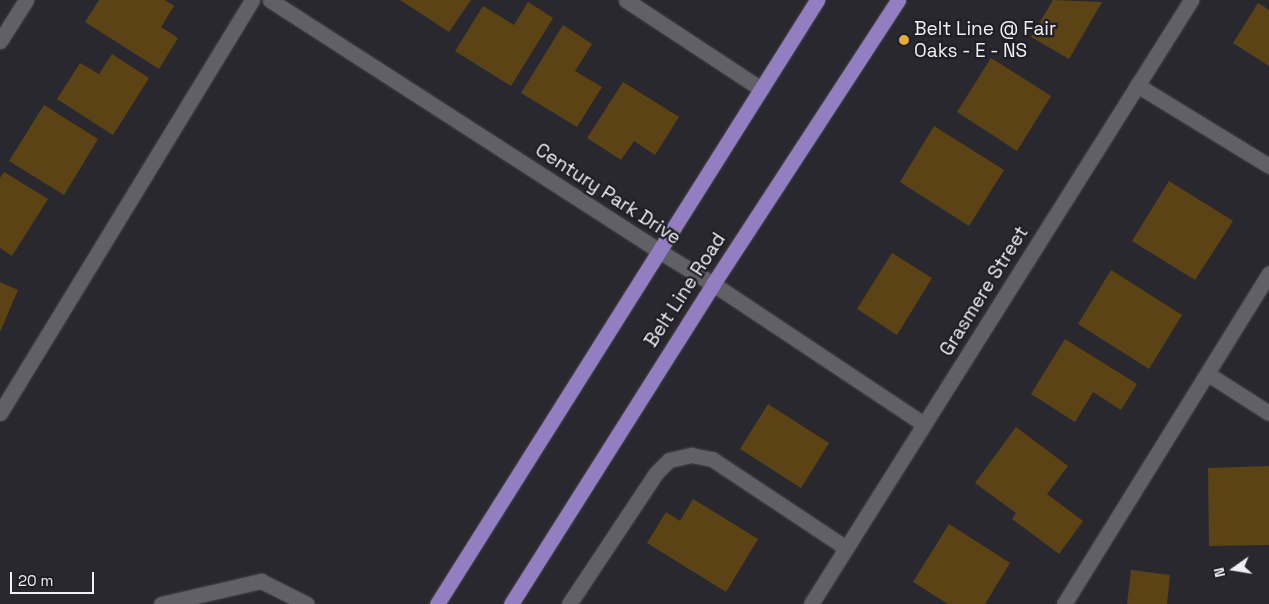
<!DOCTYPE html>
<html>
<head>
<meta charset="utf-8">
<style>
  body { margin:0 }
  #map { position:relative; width:1269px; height:604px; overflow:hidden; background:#2a282f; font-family:"Space Grotesk",sans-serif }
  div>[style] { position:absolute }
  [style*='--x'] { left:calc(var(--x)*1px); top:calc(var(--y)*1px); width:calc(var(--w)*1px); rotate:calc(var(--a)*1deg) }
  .building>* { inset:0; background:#5c4316 }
  .roads { filter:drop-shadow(0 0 1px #48464c) drop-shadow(0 0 1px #48464c) }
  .minor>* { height:15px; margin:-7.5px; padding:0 7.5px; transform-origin:7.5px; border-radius:7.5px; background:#616067 }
  .major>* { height:15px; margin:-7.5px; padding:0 7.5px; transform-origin:7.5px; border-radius:7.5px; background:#927ec0 }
  .dots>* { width:14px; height:14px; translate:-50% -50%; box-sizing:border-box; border:2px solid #201f25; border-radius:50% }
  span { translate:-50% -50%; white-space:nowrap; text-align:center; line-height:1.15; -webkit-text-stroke:4.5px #201f25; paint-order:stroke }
  .poi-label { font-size:19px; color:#f0eff3 }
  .left { translate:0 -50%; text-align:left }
  .street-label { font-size:19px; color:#f0eff3 }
  .north { position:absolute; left:1209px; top:544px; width:50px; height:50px; -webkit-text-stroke:4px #201f25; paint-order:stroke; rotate:257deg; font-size:14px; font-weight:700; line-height:20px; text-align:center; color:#f0eff3 }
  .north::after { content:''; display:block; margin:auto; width:18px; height:22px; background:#f0eff3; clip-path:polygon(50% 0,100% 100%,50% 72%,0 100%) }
  .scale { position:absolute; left:10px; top:572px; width:84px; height:22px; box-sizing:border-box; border:2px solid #f0eff3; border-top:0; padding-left:6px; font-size:15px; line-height:18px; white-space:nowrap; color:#f0eff3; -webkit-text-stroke:4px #201f25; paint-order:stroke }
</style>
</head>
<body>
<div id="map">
  <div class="building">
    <div style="clip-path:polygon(99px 0,165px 0,174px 6px,161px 27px,178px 38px,159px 69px,85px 22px)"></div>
    <div style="clip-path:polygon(400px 0,471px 0,449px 32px)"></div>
    <div style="clip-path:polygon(1053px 0,1102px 2px,1069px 59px,1031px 37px)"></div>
    <div style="clip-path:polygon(528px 2px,553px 18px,511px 86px,455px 51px,483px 6px,514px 25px)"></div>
    <div style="clip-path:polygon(1258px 3px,1269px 10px,1269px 66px,1233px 43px)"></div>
    <div style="clip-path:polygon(563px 25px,592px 44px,575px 71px,602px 87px,577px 127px,521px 93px)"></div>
    <div style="clip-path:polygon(112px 54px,149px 78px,113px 135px,57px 99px,80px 63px,99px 74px)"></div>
    <div style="clip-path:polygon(991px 58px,1051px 96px,1017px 151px,957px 112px)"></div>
    <div style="clip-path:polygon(623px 82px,679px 117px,655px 155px,634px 141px,621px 160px,587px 138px)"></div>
    <div style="clip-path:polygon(44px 105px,98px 139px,64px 195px,9px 161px)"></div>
    <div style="clip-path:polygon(934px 126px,1004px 170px,969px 226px,900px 182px)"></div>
    <div style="clip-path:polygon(4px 172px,48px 199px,12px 256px,0 248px,0 178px)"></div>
    <div style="clip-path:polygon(1169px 181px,1233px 221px,1195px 280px,1132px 241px)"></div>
    <div style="clip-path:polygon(892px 253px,932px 278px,897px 335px,857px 309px)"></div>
    <div style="clip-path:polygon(1111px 270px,1182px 315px,1149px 369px,1078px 324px)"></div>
    <div style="clip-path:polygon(0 282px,18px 290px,0 332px)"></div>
    <div style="clip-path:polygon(1065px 339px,1137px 384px,1121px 410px,1093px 392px,1075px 422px,1031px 394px)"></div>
    <div style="clip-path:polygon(768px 404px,829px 443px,801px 488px,740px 449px)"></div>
    <div style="clip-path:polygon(1016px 427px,1068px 466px,1047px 494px,1083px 521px,1059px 554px,1012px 519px,1016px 513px,975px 483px)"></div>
    <div style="clip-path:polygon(1269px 466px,1269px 545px,1209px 546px,1208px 468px)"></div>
    <div style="clip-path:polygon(693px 499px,758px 539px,726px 592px,647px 543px,666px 512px,680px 521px)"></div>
    <div style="clip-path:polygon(949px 524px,1010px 563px,985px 604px,948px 604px,913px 582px)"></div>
    <div style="clip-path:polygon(1131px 570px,1170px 575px,1167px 604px,1127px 604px)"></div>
  </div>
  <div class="roads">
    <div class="minor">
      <div style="--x:270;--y:0;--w:463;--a:32.8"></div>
      <div style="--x:659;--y:251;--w:63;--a:31.4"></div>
      <div style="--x:713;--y:284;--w:253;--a:33.6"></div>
      <div style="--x:626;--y:0;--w:162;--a:33.4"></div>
      <div style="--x:0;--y:41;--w:49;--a:-57.6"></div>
      <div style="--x:1137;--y:85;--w:155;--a:31.5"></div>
      <div style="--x:1208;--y:374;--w:72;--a:32.6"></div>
      <div style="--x:0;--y:413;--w:484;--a:-58.6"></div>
      <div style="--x:161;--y:604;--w:103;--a:-13"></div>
      <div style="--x:261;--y:581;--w:51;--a:26.6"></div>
      <div style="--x:569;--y:604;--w:157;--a:-56.4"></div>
      <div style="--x:656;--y:473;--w:18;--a:-45"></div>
      <div style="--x:669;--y:460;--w:23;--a:-13"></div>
      <div style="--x:691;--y:455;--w:21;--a:11"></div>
      <div style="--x:712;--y:459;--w:161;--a:33.6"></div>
      <div style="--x:811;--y:604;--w:714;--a:-57.82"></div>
      <div style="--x:1064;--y:604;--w:389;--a:-58.2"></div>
    </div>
    <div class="major">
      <div style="--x:437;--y:604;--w:714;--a:-57.82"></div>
      <div style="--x:511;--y:604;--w:378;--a:-57.7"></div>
      <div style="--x:713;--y:284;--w:339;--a:-56.9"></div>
    </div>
  </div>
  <div class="dots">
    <div style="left:904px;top:40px;background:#e7ac37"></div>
  </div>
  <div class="poi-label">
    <span class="left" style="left:914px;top:40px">Belt Line @ Fair<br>Oaks - E - NS</span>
  </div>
  <div class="street-label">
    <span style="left:608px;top:194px;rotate:33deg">Century Park Drive</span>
    <span style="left:685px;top:290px;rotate:-57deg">Belt Line Road</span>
    <span style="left:984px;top:291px;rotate:-58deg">Grasmere Street</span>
  </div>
  <div class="north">N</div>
  <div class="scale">20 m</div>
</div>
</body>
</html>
